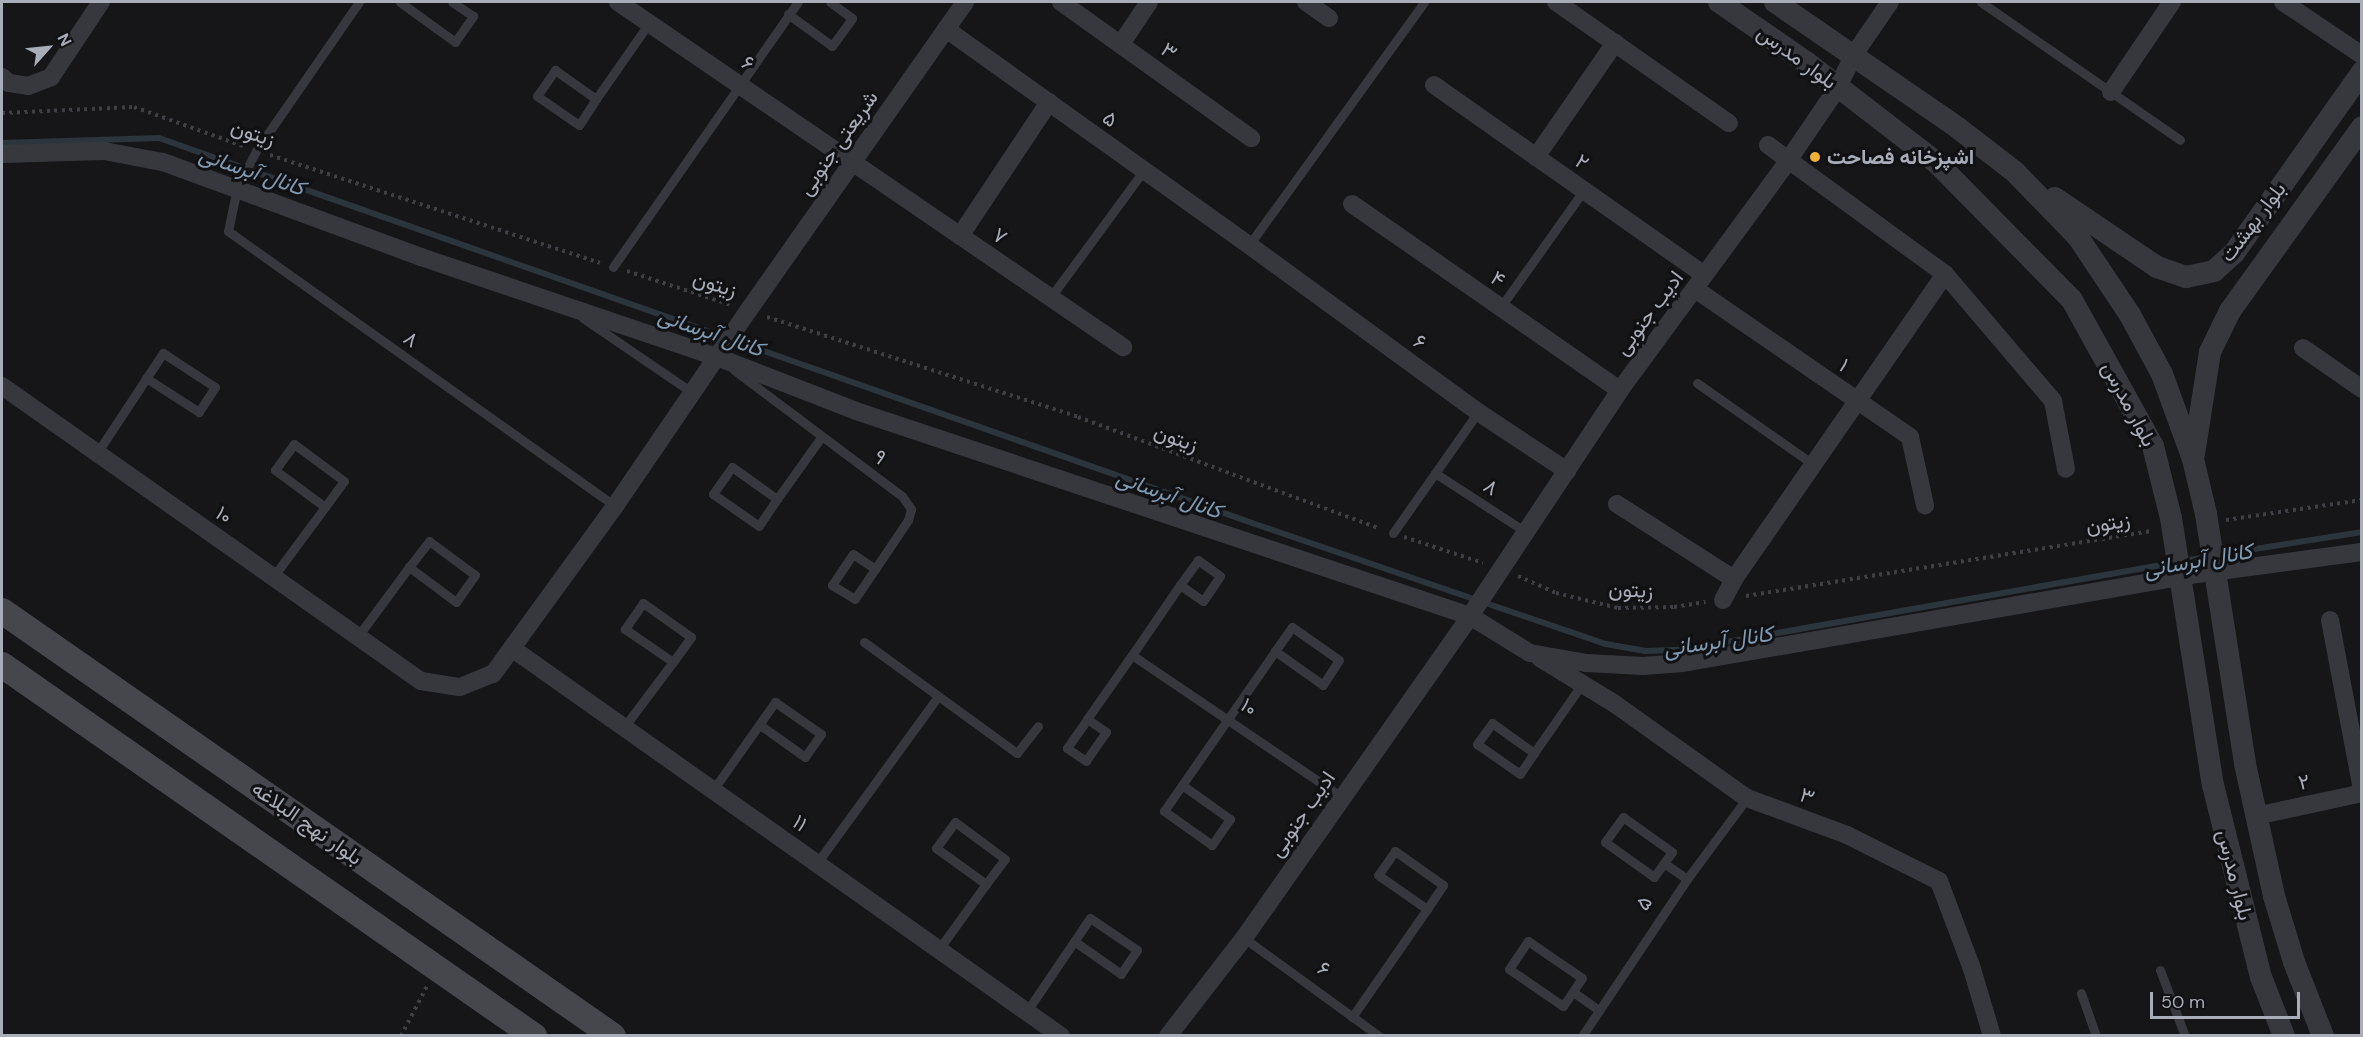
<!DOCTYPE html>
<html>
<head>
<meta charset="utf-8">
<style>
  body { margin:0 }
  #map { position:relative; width:2363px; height:1037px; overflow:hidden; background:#161618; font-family:"DM Sans",Vazirmatn,sans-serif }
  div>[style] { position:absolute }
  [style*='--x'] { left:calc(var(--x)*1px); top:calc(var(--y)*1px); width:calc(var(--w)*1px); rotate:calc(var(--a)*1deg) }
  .stream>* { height:6px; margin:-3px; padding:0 3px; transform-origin:3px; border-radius:3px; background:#2c353c }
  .path>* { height:4px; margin-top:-2px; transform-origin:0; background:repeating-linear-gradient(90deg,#3d3f44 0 3px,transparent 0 7.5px) }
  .service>* { height:9px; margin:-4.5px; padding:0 4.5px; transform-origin:4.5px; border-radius:4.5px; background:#37383d }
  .minor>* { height:18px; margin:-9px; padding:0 9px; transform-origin:9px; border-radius:9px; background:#37383d }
  .tertiary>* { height:22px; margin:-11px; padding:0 11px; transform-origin:11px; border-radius:11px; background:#37383d }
  .secondary>* { height:26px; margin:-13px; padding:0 13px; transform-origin:13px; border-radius:13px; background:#45474d }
  .dots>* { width:16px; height:16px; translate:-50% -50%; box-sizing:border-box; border:3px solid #111113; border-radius:50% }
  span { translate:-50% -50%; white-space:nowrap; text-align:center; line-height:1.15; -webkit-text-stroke:6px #111113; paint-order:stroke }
  .street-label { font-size:21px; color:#a8adb8 }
  .poi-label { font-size:21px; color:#a8adb8; font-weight:700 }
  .left { translate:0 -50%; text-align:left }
  .water-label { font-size:22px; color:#7f9bb3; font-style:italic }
  .frame { position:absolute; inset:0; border:3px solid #a8adb8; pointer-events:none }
  .north { position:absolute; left:18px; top:18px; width:60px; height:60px; -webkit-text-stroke:4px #111113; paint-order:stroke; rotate:63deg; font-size:16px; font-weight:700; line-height:24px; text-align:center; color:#a8adb8 }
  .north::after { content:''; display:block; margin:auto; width:21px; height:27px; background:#a8adb8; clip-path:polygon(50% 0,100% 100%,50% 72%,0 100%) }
  .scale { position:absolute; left:2150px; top:992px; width:150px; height:27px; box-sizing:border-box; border:3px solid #a8adb8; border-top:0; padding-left:8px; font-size:18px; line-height:21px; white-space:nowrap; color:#a8adb8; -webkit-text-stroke:4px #111113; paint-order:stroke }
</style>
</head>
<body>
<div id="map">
  <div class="stream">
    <div style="--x:2;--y:143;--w:157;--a:-1.8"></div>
    <div style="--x:159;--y:138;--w:1159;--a:19.4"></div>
    <div style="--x:1252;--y:523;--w:374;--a:18.9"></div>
    <div style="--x:1606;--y:644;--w:40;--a:10"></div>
    <div style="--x:1645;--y:651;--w:36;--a:-2"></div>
    <div style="--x:1681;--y:650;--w:534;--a:-10.03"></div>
    <div style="--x:2217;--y:555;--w:147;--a:-9"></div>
  </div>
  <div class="path">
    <div style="--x:2;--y:113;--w:132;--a:-2.6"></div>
    <div style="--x:134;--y:107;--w:116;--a:19.7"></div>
    <div style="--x:270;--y:155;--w:347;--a:18.1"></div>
    <div style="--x:627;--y:271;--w:109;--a:18.1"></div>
    <div style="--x:767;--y:317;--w:327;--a:17.8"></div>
    <div style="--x:1078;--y:417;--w:322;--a:20.3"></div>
    <div style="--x:2226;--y:520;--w:137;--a:-8.4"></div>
    <div style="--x:1404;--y:537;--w:83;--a:18.2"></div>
    <div style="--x:1518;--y:576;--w:42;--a:24.1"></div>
    <div style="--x:1556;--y:593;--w:64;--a:13.6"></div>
    <div style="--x:1618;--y:608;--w:56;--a:-1"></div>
    <div style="--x:1674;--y:607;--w:32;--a:-9"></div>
    <div style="--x:1746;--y:596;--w:412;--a:-9.1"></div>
    <div style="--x:401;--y:1036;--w:56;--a:-62.5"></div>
  </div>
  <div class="service">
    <div style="--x:359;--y:2;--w:181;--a:124.7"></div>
    <div style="--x:256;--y:151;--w:42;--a:117.2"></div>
    <div style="--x:237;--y:188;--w:44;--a:101.8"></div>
    <div style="--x:228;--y:231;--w:475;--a:35.4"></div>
    <div style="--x:400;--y:2;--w:68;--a:36"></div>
    <div style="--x:455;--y:42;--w:32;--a:-55"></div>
    <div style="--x:473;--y:16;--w:25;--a:-146"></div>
    <div style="--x:1981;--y:2;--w:242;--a:34.7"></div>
    <div style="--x:788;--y:14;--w:54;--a:36"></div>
    <div style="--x:832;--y:46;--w:34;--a:-54"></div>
    <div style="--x:852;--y:18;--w:27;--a:-144"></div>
    <div style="--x:596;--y:99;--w:31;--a:123"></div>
    <div style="--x:579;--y:125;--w:51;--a:-145.4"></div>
    <div style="--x:537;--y:96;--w:32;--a:-55"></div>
    <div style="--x:555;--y:70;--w:50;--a:35.3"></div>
    <div style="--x:596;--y:99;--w:93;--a:-55.1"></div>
    <div style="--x:1249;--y:245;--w:299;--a:-54.2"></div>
    <div style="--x:613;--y:267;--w:323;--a:-55.1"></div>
    <div style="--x:1050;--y:298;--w:159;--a:-53.7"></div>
    <div style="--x:1500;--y:308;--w:145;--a:-54.6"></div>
    <div style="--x:583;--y:318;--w:133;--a:34.3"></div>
    <div style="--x:734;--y:370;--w:210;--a:36.9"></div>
    <div style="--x:902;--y:496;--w:16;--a:55"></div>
    <div style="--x:911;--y:509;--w:11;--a:105"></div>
    <div style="--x:908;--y:520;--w:59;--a:124"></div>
    <div style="--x:875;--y:569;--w:36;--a:124"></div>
    <div style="--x:855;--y:599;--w:27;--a:-149"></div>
    <div style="--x:832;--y:585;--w:37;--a:-56"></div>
    <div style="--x:853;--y:554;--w:27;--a:34"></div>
    <div style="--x:1697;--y:383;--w:143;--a:35"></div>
    <div style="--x:97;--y:453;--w:120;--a:-56.6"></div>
    <div style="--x:163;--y:353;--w:62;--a:33.2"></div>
    <div style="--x:215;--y:387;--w:30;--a:123"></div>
    <div style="--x:199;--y:412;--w:63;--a:-147.3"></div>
    <div style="--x:1435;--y:473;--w:108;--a:33"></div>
    <div style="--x:777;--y:499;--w:32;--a:124"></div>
    <div style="--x:759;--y:526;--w:56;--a:-145.2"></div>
    <div style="--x:713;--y:494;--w:33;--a:-55"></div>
    <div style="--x:732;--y:467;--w:55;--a:35.4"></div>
    <div style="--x:777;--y:499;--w:77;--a:-54.5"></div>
    <div style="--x:1393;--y:533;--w:148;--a:-54.9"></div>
    <div style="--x:273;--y:577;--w:87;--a:-53.4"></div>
    <div style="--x:325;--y:507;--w:32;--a:-54"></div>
    <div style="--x:344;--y:481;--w:62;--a:-143.5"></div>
    <div style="--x:294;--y:444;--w:32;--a:126"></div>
    <div style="--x:275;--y:470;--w:62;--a:36.5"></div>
    <div style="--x:358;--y:636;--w:86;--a:-53.5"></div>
    <div style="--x:409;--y:567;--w:33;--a:-52"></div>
    <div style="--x:429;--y:541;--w:57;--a:36.5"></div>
    <div style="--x:475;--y:575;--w:33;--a:125"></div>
    <div style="--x:456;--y:602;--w:59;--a:-143.3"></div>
    <div style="--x:864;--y:642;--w:189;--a:36"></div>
    <div style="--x:1017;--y:753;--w:34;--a:-52"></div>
    <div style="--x:1132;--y:655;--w:254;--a:34.1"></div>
    <div style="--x:1087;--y:719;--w:23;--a:34"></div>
    <div style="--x:1106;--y:732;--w:35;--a:125"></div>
    <div style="--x:1086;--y:761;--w:23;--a:-146"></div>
    <div style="--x:1067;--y:748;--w:35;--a:-55"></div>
    <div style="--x:1087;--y:719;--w:78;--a:-54.9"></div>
    <div style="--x:1132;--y:655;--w:85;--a:-55.6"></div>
    <div style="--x:1180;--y:585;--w:31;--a:-54"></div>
    <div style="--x:1198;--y:560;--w:27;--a:36"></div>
    <div style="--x:1220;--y:576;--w:30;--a:124"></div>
    <div style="--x:1203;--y:601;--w:28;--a:-145"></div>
    <div style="--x:624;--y:727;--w:81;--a:-53"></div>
    <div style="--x:673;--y:662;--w:31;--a:-54"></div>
    <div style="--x:691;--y:637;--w:59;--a:-144.7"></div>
    <div style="--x:643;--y:603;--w:32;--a:125"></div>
    <div style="--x:625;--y:629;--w:58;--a:34.5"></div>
    <div style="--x:1534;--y:753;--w:25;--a:124"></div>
    <div style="--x:1520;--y:774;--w:52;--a:-145.1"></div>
    <div style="--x:1477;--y:744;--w:26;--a:-54"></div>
    <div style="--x:1492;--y:723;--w:52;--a:35.5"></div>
    <div style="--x:1534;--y:753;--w:84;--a:-55.2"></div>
    <div style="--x:1182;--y:785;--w:59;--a:35.3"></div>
    <div style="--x:1230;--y:819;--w:32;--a:125"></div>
    <div style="--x:1212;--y:845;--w:59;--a:-144.7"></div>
    <div style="--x:1164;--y:811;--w:224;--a:-55.2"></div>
    <div style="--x:1292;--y:627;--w:57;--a:35.1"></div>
    <div style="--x:1339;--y:660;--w:30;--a:123"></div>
    <div style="--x:1323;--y:685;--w:59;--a:-144.7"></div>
    <div style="--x:713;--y:790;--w:108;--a:-54.8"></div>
    <div style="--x:775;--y:702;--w:56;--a:34.8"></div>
    <div style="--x:821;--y:734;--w:28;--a:125"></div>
    <div style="--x:805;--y:757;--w:55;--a:-144.6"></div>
    <div style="--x:1623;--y:817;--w:60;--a:35.5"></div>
    <div style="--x:1672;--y:852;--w:31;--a:126"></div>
    <div style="--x:1654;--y:877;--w:60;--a:-144.5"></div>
    <div style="--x:1605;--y:842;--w:31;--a:-54"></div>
    <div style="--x:817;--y:863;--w:204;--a:-54"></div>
    <div style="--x:1664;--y:863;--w:28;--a:35"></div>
    <div style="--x:1244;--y:938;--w:167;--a:36"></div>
    <div style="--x:1528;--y:941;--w:65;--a:34.4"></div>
    <div style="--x:1582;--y:978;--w:34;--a:124"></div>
    <div style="--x:1563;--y:1006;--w:65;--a:-145.6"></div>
    <div style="--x:1509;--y:969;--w:34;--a:-56"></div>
    <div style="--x:939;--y:949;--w:80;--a:-54.1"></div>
    <div style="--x:986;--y:884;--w:31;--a:-53"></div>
    <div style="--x:1005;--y:859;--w:62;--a:-143.5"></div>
    <div style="--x:955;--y:822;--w:32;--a:126"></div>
    <div style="--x:936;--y:848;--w:62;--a:35.8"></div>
    <div style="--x:2160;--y:970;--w:71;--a:69.3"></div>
    <div style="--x:1573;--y:992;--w:32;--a:35"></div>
    <div style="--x:2081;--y:993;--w:46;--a:70.8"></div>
    <div style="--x:1027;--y:1011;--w:112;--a:-55.9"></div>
    <div style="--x:1090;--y:918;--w:57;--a:34.2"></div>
    <div style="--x:1137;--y:950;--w:29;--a:124"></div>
    <div style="--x:1121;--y:974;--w:57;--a:-144.9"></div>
    <div style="--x:1352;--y:1017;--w:131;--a:-55.2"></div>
    <div style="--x:1427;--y:909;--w:29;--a:-56"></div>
    <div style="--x:1443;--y:885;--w:59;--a:-144.7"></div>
    <div style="--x:1395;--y:851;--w:29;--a:125"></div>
    <div style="--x:1378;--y:875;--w:60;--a:34.8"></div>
    <div style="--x:1582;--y:1036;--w:189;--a:-56.2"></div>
    <div style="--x:1687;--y:879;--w:101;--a:-53.5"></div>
  </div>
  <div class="minor">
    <div style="--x:618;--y:2;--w:612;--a:34.34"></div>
    <div style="--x:1061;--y:2;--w:234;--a:35.6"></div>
    <div style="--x:1306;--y:2;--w:28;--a:35"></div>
    <div style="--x:1556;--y:2;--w:211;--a:35"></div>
    <div style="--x:2283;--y:2;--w:95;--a:33.9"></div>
    <div style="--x:946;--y:29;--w:372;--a:35.5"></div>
    <div style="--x:1249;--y:245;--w:283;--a:36.1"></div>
    <div style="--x:1478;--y:412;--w:107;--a:33.5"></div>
    <div style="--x:1121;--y:44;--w:50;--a:-56.3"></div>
    <div style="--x:2;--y:77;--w:9;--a:41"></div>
    <div style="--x:9;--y:83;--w:19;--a:9"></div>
    <div style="--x:28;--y:86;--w:25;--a:-21"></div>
    <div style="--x:51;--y:77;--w:90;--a:-56.3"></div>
    <div style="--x:1434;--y:85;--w:330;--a:35.1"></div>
    <div style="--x:2111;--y:92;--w:109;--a:-55.9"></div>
    <div style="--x:1768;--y:145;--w:219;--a:36.1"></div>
    <div style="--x:2;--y:154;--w:102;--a:-1.7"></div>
    <div style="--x:104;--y:151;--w:60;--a:10.6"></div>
    <div style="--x:163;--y:162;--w:275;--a:20.2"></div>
    <div style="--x:421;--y:257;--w:312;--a:18.7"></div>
    <div style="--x:717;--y:357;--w:149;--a:21.2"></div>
    <div style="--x:856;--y:411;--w:647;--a:18.46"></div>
    <div style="--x:1470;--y:616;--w:70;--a:31.7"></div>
    <div style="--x:1530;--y:653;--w:58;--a:10"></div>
    <div style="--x:1587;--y:663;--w:56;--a:3.1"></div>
    <div style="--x:1643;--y:666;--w:40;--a:-4.3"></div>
    <div style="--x:1683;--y:663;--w:522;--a:-9.82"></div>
    <div style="--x:2197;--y:574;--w:166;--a:-7.6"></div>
    <div style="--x:1536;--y:157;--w:139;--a:-55.3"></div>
    <div style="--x:1352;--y:204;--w:326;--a:34.8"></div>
    <div style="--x:960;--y:236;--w:161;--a:-56.4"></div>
    <div style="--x:1695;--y:289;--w:261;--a:34.5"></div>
    <div style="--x:1910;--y:437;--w:70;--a:77.6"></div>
    <div style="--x:2303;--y:348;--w:72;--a:34.8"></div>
    <div style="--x:2;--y:386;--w:512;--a:35.15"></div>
    <div style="--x:421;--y:681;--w:39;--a:9"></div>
    <div style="--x:460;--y:687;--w:35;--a:-22"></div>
    <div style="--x:493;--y:674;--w:208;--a:-54"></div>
    <div style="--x:615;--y:506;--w:236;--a:-55.7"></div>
    <div style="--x:748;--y:311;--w:378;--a:-54.9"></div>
    <div style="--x:1617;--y:504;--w:139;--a:32.7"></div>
    <div style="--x:1723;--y:600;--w:24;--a:-62"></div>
    <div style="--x:1734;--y:579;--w:371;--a:-55.3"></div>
    <div style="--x:1945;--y:274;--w:167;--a:49.6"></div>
    <div style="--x:2053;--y:401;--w:69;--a:79.2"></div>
    <div style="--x:2330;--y:620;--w:172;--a:79.3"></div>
    <div style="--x:513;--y:649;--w:671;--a:35.23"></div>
    <div style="--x:1540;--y:658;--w:88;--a:31.5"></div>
    <div style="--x:1615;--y:704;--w:162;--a:35.5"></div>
    <div style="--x:1747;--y:798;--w:107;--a:20.3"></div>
    <div style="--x:1847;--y:835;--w:103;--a:26.6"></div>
    <div style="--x:1939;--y:881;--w:94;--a:69.4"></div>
    <div style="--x:1972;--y:969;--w:70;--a:73.4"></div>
    <div style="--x:2256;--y:816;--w:108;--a:-12.2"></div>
    <div style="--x:1168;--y:1036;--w:124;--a:-52.2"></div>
    <div style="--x:1244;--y:938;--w:393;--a:-54.9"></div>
    <div style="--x:1470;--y:616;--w:271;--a:-56.4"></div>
    <div style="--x:1620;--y:390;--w:272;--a:-53.7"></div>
    <div style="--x:1781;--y:171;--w:102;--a:-55.8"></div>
    <div style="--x:1838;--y:87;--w:34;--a:-64"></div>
    <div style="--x:1853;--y:56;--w:65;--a:-55.6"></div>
  </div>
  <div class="tertiary">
    <div style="--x:1719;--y:2;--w:106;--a:34.6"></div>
    <div style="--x:1806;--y:62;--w:165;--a:37.6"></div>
    <div style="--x:1937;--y:163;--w:192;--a:45.4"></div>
    <div style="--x:2072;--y:300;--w:167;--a:61"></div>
    <div style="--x:2153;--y:446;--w:74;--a:76"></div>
    <div style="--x:2171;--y:518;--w:270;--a:81.1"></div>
    <div style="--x:2213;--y:785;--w:198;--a:76"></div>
    <div style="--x:2261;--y:977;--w:63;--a:68.7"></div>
    <div style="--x:1775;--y:2;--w:222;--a:34.5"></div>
    <div style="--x:1958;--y:128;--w:72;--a:37.7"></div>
    <div style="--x:2015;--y:172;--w:91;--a:45.9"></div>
    <div style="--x:2078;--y:237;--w:94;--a:56.3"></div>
    <div style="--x:2130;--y:315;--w:67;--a:61.5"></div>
    <div style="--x:2162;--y:374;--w:90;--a:70"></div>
    <div style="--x:2193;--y:459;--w:57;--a:76.7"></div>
    <div style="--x:2206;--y:514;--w:253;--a:81.1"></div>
    <div style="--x:2245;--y:764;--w:135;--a:77.6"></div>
    <div style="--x:2274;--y:896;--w:69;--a:73.1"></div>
    <div style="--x:2294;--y:962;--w:79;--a:68.6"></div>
    <div style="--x:2055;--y:198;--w:123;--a:34.1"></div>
    <div style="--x:2157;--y:267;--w:31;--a:19"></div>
    <div style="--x:2186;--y:277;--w:29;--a:-12"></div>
    <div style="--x:2214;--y:271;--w:27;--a:-42"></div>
    <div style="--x:2234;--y:253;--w:222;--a:-54.7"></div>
    <div style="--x:2194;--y:454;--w:103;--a:-81.1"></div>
    <div style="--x:2210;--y:352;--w:46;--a:-64"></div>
    <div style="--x:2230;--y:311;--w:226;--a:-54.3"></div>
  </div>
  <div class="secondary">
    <div style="--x:2;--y:611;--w:744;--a:34.82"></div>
    <div style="--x:2;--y:665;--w:649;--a:34.89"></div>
  </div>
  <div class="dots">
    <div style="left:1815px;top:157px;background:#f2b134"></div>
  </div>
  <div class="street-label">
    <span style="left:1169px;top:51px;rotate:36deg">۳</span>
    <span style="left:1797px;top:57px;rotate:36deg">بلوار مدرس</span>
    <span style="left:748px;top:63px;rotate:34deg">۶</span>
    <span style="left:1110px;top:119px;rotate:35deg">۵</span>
    <span style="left:253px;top:133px;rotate:19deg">زیتون</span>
    <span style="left:838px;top:143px;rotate:-55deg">شریعتی جنوبی</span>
    <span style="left:1582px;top:162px;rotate:35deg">۲</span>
    <span style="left:2253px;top:222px;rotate:-53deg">بلوار بهشت</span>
    <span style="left:1000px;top:236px;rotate:34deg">۷</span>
    <span style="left:1498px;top:279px;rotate:35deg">۴</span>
    <span style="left:715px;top:284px;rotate:18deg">زیتون</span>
    <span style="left:1649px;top:313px;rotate:-53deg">ادیب جنوبی</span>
    <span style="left:411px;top:339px;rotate:35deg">۸</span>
    <span style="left:1420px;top:342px;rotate:36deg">۶</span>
    <span style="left:1844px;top:365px;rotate:35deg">۱</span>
    <span style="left:2129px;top:404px;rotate:62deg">بلوار مدرس</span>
    <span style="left:1176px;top:438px;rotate:20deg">زیتون</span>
    <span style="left:880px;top:457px;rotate:37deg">۹</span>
    <span style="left:1491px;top:487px;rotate:33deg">۸</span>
    <span style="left:224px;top:515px;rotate:35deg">۱۰</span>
    <span style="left:2108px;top:523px;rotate:-9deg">زیتون</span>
    <span style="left:1631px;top:590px;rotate:3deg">زیتون</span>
    <span style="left:1249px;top:707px;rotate:34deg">۱۰</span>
    <span style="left:2304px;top:782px;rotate:-12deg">۲</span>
    <span style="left:1807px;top:796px;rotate:20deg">۳</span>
    <span style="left:1302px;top:814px;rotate:-55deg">ادیب جنوبی</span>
    <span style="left:307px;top:823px;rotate:35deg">بلوار نهج البلاغه</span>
    <span style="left:800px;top:823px;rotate:35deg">۱۱</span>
    <span style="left:2235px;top:875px;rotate:76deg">بلوار مدرس</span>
    <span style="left:1644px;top:903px;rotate:-56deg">۵</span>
    <span style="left:1324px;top:969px;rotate:36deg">۶</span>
  </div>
  <div class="poi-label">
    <span class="left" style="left:1827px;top:157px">اشپزخانه فصاحت</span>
  </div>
  <div class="water-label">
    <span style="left:252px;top:171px;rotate:19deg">کانال آبرسانی</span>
    <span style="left:711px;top:332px;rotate:19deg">کانال آبرسانی</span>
    <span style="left:1169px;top:494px;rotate:19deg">کانال آبرسانی</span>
    <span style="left:2198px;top:560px;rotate:-10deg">کانال آبرسانی</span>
    <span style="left:1718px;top:641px;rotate:-8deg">کانال آبرسانی</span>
  </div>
  <div class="frame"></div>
  <div class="north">N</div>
  <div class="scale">50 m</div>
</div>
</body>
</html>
